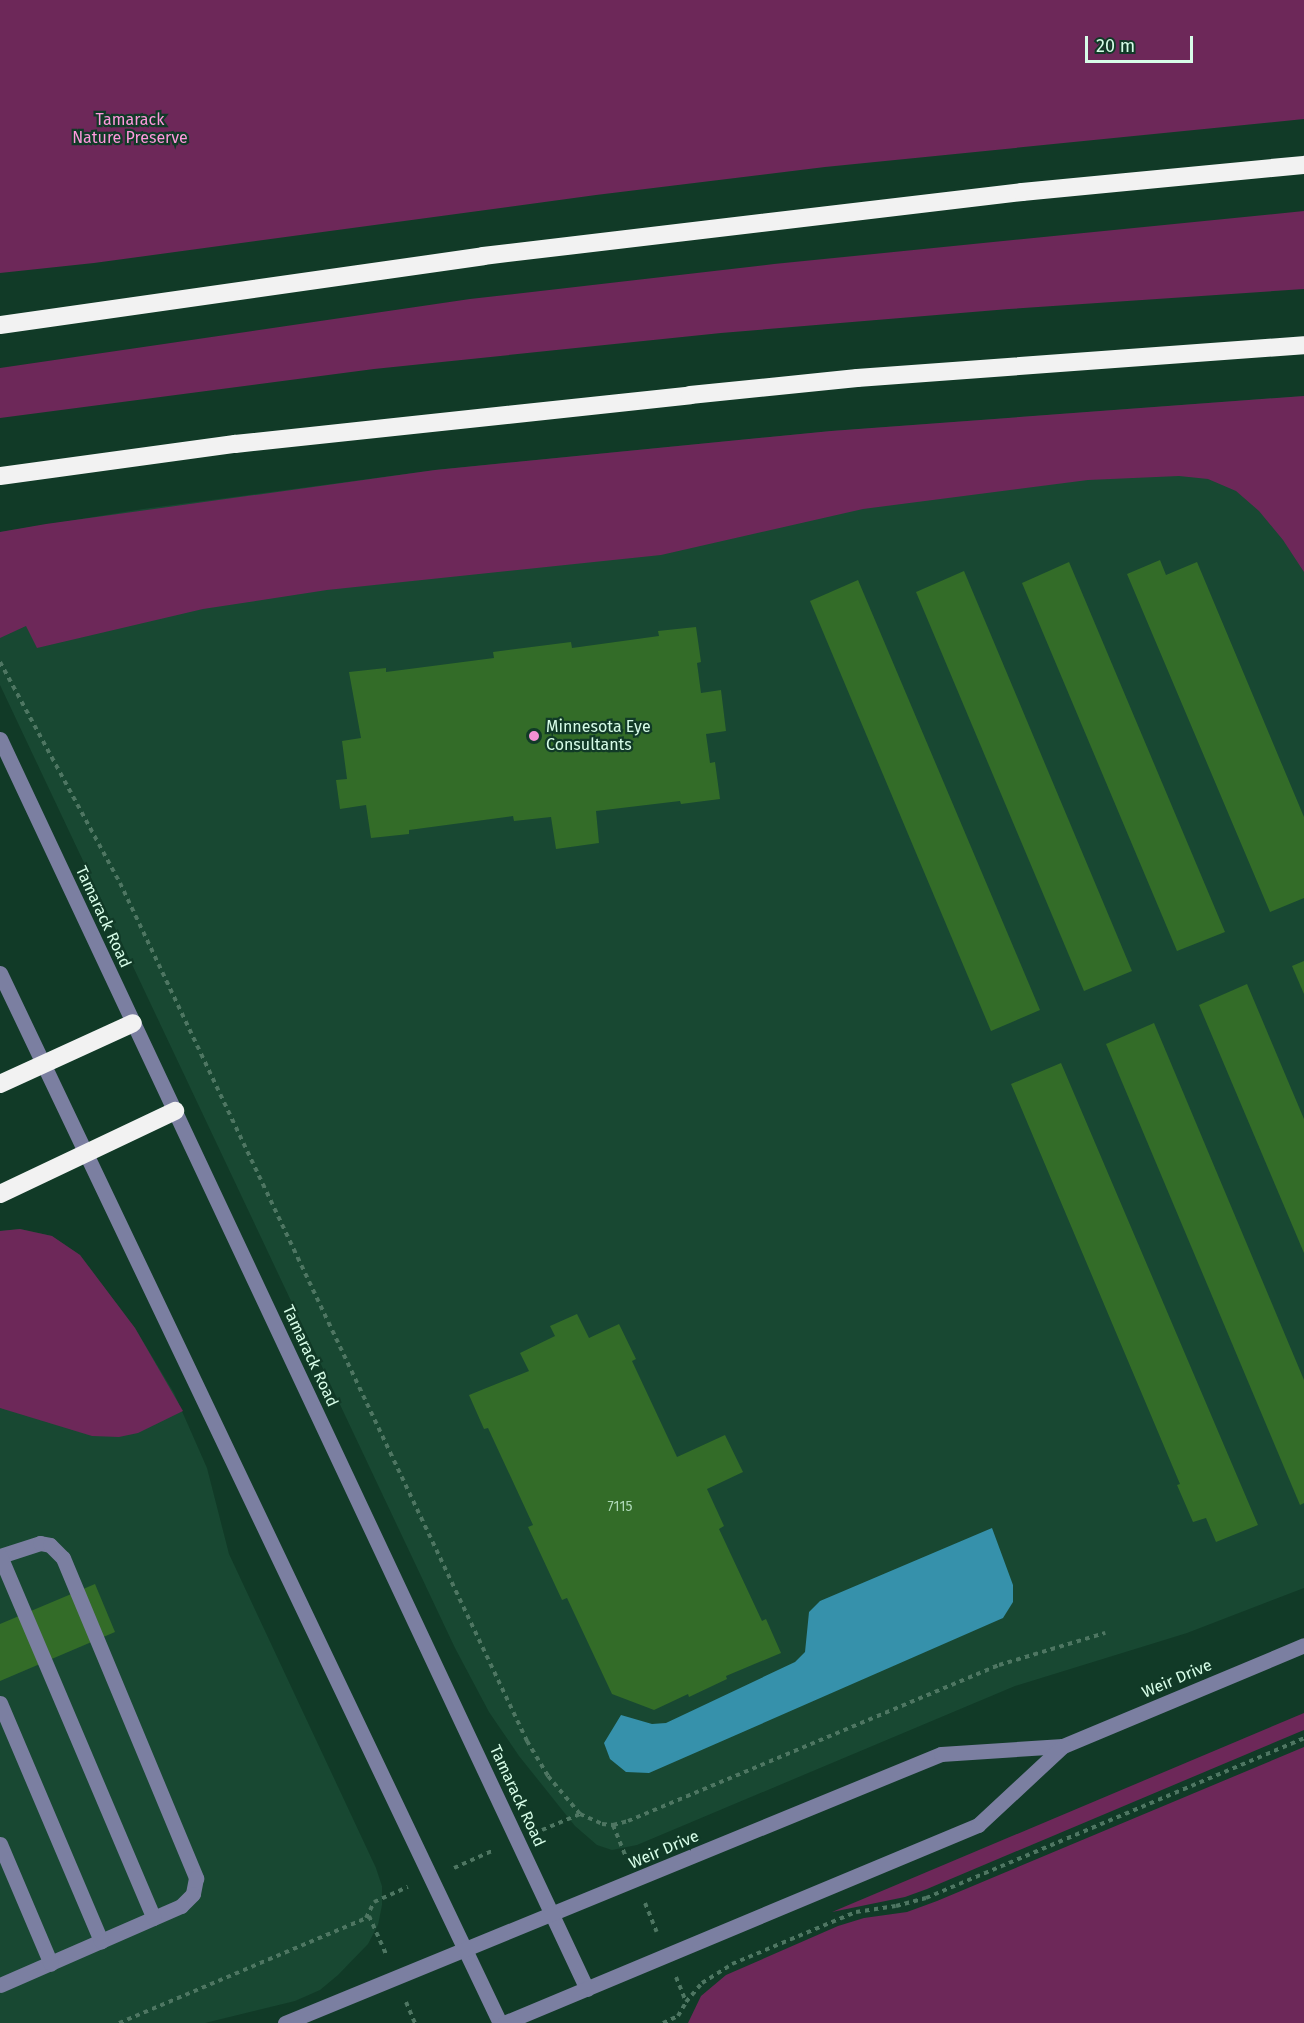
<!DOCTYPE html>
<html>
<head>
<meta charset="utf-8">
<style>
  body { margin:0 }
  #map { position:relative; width:1304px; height:2023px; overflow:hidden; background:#113a27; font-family:"Fira Sans",sans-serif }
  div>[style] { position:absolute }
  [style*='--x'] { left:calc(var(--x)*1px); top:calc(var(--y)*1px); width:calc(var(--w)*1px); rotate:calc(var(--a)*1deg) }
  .built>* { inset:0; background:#184832 }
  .green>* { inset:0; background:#6d2859 }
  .water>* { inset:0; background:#3691ab }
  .building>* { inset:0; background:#336c28 }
  .path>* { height:4px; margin-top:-2px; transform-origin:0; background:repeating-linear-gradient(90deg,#4e7662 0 4.5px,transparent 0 9px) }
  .minor>* { height:15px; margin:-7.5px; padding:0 7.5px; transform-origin:7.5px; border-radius:7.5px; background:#7b7fa1 }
  .highway>* { height:18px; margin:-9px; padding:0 9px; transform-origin:9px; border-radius:9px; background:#f2f2f2 }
  .dots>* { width:16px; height:16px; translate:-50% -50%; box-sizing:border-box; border:3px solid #113a27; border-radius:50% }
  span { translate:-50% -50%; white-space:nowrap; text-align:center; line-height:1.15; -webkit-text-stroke:4.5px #113a27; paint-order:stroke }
  .number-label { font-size:14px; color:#aed9b8 }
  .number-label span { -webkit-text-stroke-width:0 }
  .park-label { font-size:16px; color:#fe99dd }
  .poi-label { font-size:16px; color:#d7fde8 }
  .left { translate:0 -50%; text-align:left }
  .street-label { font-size:16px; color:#d7fde8 }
  .scale { position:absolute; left:1085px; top:36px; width:108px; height:27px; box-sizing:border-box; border:3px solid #d7fde8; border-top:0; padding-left:8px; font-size:18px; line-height:21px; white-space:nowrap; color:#d7fde8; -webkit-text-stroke:4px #113a27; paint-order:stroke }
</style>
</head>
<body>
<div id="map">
  <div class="built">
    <div style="clip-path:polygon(1304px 396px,1304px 1588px,1187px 1633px,1015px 1686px,637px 1845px,612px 1850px,597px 1845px,575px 1826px,519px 1756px,489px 1712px,455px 1648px,0 685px,0 532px,143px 509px,435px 470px,831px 431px)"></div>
    <div style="clip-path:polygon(20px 1229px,52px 1236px,80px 1255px,135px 1328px,174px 1393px,207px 1468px,229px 1554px,376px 1868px,382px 1886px,382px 1905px,378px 1925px,368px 1944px,338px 1975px,320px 1990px,295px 2001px,205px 2023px,0 2023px,0 1231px)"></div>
  </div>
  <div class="green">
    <div style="clip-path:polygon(0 0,1304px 0,1304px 119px,825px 167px,596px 195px,94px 263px,0 273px)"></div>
    <div style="clip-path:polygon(1304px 211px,1304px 289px,1009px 309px,721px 333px,374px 369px,0 418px,0 368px,470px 299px,774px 264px)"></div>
    <div style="clip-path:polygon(1304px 396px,1304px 572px,1283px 540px,1259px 511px,1236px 491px,1208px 479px,1179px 476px,1088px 480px,863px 509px,661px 555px,327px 590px,203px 609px,37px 648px,26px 626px,0 638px,0 532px,46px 524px,435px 470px,831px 431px)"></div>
    <div style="clip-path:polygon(20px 1229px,52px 1236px,80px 1255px,135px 1328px,183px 1411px,138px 1433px,119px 1437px,92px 1436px,0 1408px,0 1231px)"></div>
    <div style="clip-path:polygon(1304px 1713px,1304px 1730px,927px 1889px,905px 1897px,832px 1912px)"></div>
    <div style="clip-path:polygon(1304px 1747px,1304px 2023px,688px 2023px,701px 1996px,726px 1975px,838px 1926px,864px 1918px,907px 1912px,937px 1901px)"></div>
  </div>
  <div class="water">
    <div style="clip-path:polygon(992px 1528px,1013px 1585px,1013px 1602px,1003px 1618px,649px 1773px,626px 1772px,610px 1759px,604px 1743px,621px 1715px,652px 1724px,666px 1723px,795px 1662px,805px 1652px,809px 1612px,820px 1601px)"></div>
  </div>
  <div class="building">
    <div style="clip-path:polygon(1160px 560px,1166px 575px,1197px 562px,1304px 817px,1304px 898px,1270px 912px,1127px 574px)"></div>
    <div style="clip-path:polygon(1069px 562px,1225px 932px,1177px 951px,1022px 583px)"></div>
    <div style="clip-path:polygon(964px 571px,1132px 971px,1084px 991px,916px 592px)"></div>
    <div style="clip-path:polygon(858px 580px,1040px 1010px,991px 1031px,810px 601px)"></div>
    <div style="clip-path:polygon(696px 627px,701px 662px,697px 663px,701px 693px,721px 690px,726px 731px,706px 734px,710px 763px,715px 762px,720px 799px,681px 804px,680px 801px,596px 811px,599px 843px,556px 849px,551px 817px,514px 821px,513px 816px,409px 830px,409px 834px,371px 838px,366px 805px,340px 809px,336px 780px,347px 779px,342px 741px,361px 738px,349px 672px,386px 668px,386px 672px,494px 658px,493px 652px,571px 642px,572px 648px,659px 636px,658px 631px)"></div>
    <div style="clip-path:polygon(1304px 961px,1304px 994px,1292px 966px)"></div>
    <div style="clip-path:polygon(1247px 984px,1304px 1119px,1304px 1253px,1199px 1005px)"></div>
    <div style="clip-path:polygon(1154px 1023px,1304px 1380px,1304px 1503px,1300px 1505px,1106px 1044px)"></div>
    <div style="clip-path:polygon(1061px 1063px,1258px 1525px,1216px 1542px,1206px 1518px,1193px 1522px,1177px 1485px,1180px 1484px,1011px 1084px)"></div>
    <div style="clip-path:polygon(577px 1314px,589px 1338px,619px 1324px,636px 1359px,632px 1361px,677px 1457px,725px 1435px,743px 1472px,707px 1489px,724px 1526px,719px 1529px,762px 1621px,766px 1619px,781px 1653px,726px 1676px,727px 1679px,689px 1697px,688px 1694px,654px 1710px,612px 1694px,567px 1598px,562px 1600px,528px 1527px,533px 1525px,488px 1428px,484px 1429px,469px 1395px,529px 1371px,520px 1353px,555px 1336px,550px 1326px)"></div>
    <div style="clip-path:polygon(95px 1584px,115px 1632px,0 1681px,0 1624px)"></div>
  </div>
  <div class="path">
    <div style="--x:0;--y:662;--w:251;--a:61.5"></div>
    <div style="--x:120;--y:883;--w:950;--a:64.62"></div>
    <div style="--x:527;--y:1741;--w:41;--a:59"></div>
    <div style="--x:548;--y:1776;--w:50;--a:49.9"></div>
    <div style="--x:580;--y:1814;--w:24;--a:24"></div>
    <div style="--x:602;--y:1824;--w:11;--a:5"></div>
    <div style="--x:613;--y:1825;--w:16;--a:-15"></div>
    <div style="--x:628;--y:1821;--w:402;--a:-22.8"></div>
    <div style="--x:999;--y:1665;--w:111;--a:-16.8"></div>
    <div style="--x:613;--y:1825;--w:35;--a:68"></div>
    <div style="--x:542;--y:1830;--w:41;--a:-22.8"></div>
    <div style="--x:454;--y:1868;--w:44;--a:-24.2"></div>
    <div style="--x:645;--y:1903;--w:31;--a:68"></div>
    <div style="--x:369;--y:1916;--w:42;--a:65.9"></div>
    <div style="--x:676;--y:1977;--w:27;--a:68"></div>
    <div style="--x:406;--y:2002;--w:23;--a:67"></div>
    <div style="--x:119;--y:2023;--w:268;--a:-23"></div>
    <div style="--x:366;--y:1918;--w:18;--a:-63"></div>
    <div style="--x:374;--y:1902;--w:37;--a:-24"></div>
    <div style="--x:663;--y:2023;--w:17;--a:-25"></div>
    <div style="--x:678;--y:2016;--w:16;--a:-60"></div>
    <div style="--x:686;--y:2002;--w:25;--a:-50"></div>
    <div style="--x:702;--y:1983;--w:36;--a:-32"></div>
    <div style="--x:732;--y:1964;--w:134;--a:-22.8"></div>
    <div style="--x:856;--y:1912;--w:40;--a:-8.5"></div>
    <div style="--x:896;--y:1906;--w:31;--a:-15"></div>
    <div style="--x:926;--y:1898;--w:410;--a:-22.9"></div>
  </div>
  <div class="minor">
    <div style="--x:0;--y:739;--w:1381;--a:64.85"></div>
    <div style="--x:0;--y:973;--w:1163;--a:64.54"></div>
    <div style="--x:0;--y:1556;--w:42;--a:-18"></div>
    <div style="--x:40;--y:1543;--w:10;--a:11"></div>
    <div style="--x:50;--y:1545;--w:18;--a:45"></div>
    <div style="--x:63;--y:1558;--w:347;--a:67.4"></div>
    <div style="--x:196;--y:1878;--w:16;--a:101"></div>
    <div style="--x:193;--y:1894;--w:17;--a:135"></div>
    <div style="--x:181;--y:1906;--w:197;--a:156.4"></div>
    <div style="--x:0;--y:1556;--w:393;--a:67"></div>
    <div style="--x:0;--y:1703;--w:259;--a:67"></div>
    <div style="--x:0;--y:1844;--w:130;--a:67"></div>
    <div style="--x:285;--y:2023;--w:709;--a:-22.3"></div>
    <div style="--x:941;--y:1754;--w:122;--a:-3.8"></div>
    <div style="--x:1063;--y:1746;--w:261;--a:-22.7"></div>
    <div style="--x:504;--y:2023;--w:514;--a:-22.67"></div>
    <div style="--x:978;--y:1825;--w:116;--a:-42.9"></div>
  </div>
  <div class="highway">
    <div style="--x:0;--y:325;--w:488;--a:-8.1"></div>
    <div style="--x:483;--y:256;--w:543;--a:-6.77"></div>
    <div style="--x:1022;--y:192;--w:283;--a:-5.5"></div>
    <div style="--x:0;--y:476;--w:237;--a:-7.8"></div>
    <div style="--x:235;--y:444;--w:458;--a:-6.1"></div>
    <div style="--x:690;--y:395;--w:168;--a:-5.8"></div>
    <div style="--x:857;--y:378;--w:448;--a:-4.2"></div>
    <div style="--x:0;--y:1084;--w:146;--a:-24.6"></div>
    <div style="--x:0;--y:1194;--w:194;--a:-25.4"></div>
  </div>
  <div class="dots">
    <div style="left:534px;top:736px;background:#f491d3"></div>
  </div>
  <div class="number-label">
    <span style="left:620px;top:1507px">7115</span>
  </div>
  <div class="park-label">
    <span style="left:130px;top:129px">Tamarack<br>Nature Preserve</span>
  </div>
  <div class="poi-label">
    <span class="left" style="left:546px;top:736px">Minnesota Eye<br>Consultants</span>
  </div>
  <div class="street-label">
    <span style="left:103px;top:917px;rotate:65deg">Tamarack Road</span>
    <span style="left:310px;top:1356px;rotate:65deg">Tamarack Road</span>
    <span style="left:1177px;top:1679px;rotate:-23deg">Weir Drive</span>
    <span style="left:517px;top:1796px;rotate:65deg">Tamarack Road</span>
    <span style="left:664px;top:1850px;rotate:-23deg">Weir Drive</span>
  </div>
  <div class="scale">20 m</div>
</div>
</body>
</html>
